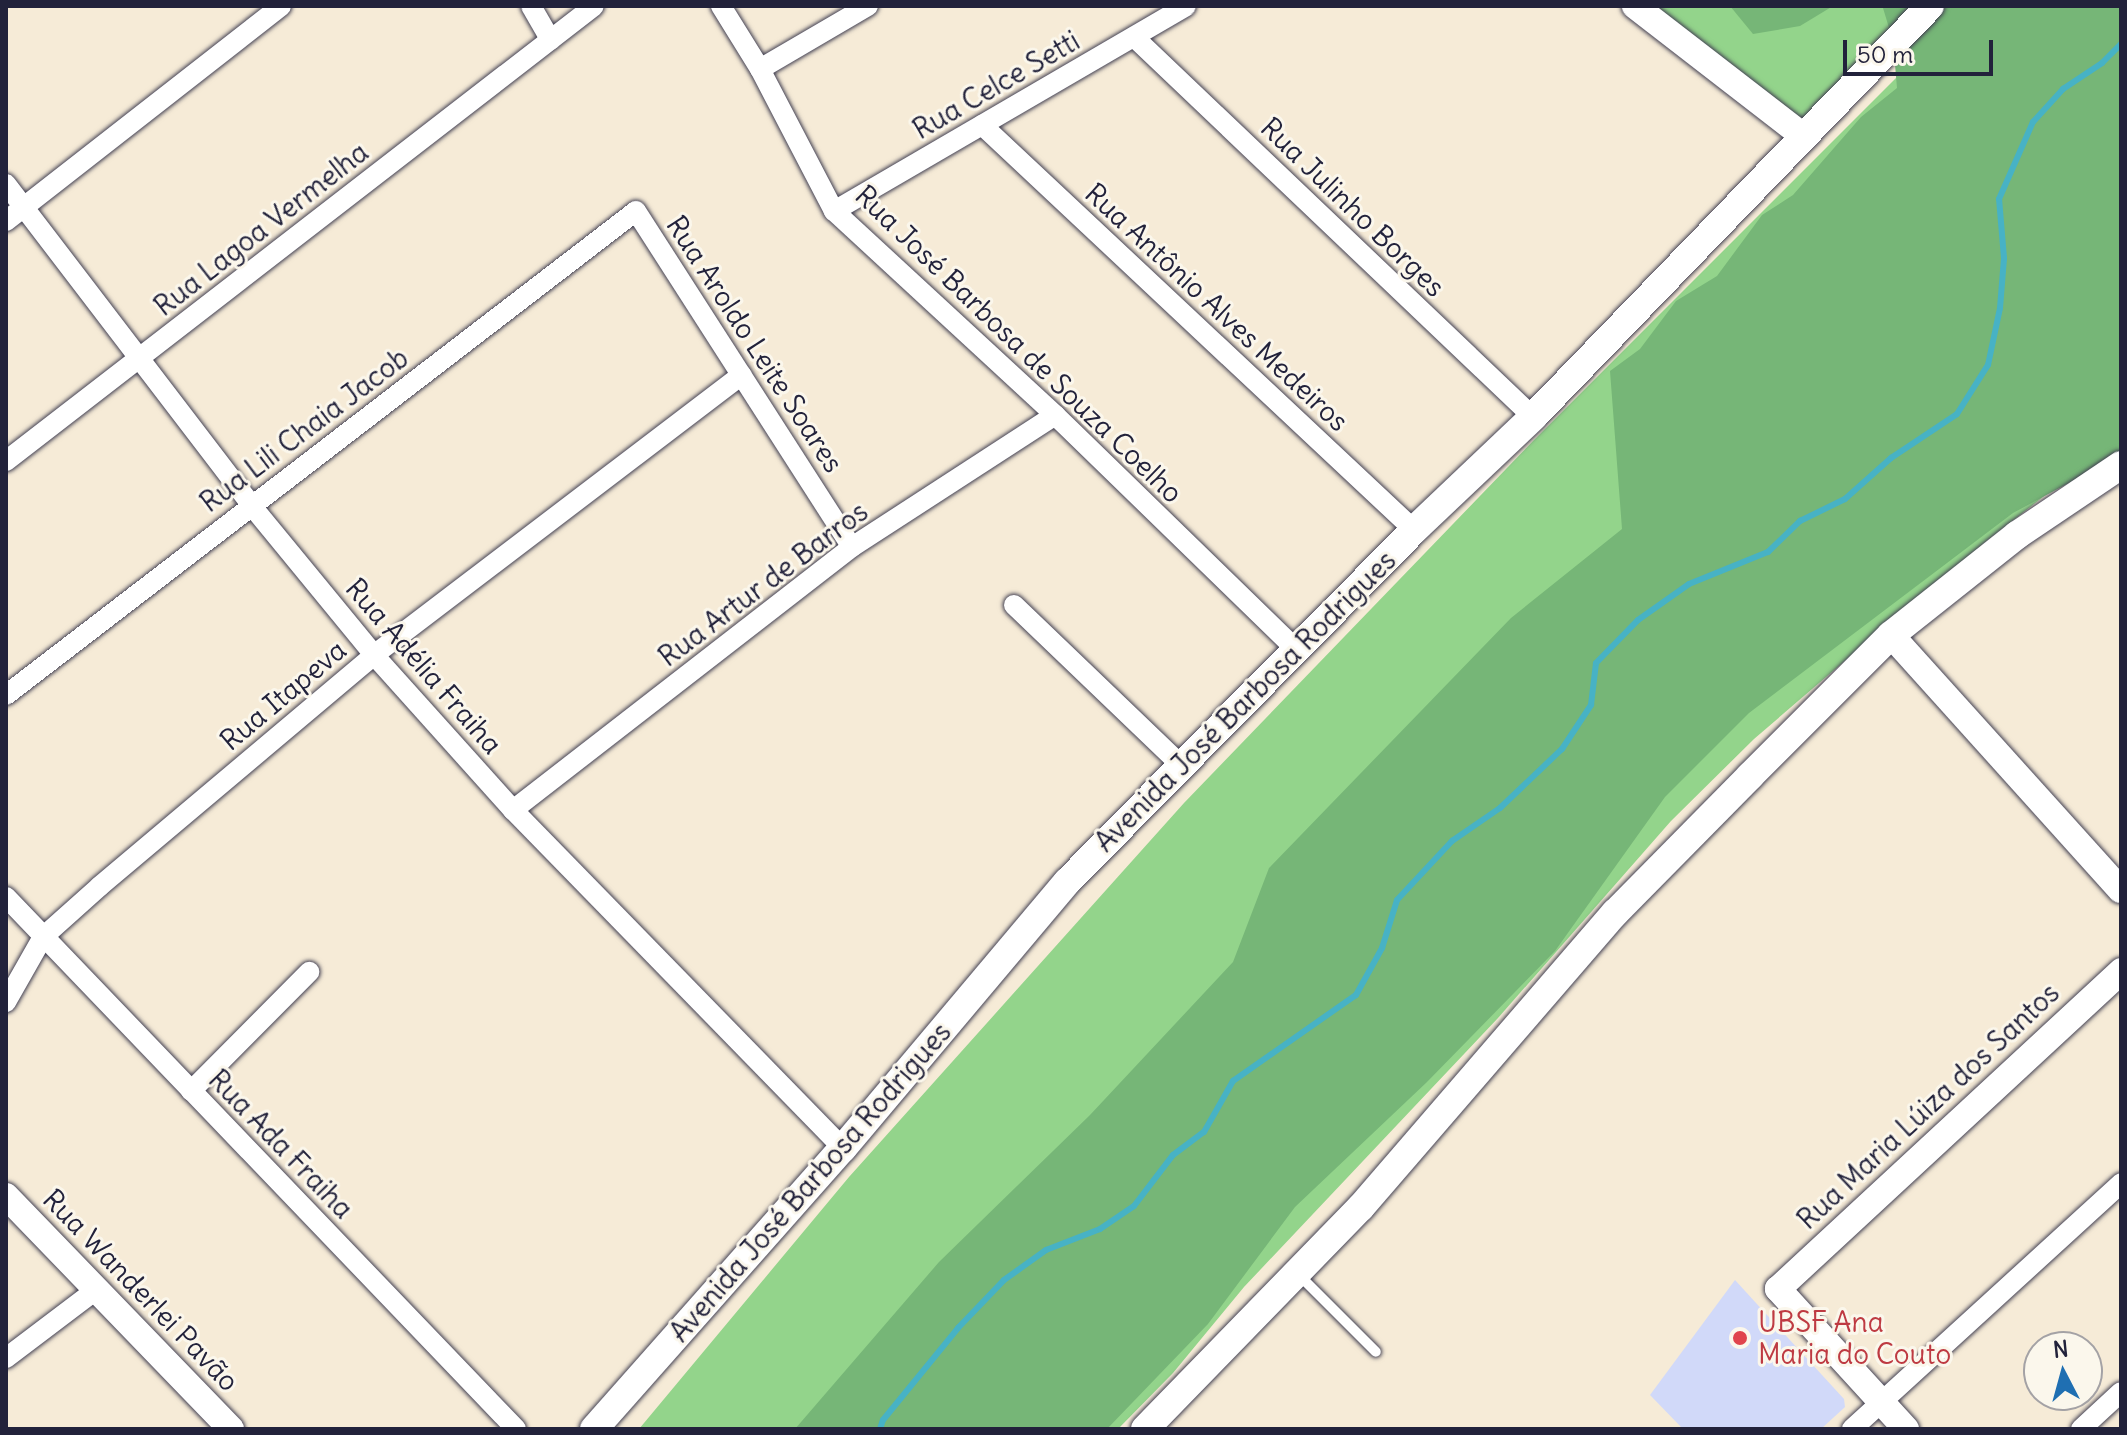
<!DOCTYPE html>
<html>
<head>
<meta charset="utf-8">
<style>
  body { margin:0 }
  #map { position:relative; width:2127px; height:1435px; overflow:hidden; background:#f6ebd7; font-family:Delius,sans-serif }
  div>[style] { position:absolute }
  [style*='--x'] { left:calc(var(--x)*1px); top:calc(var(--y)*1px); width:calc(var(--w)*1px); rotate:calc(var(--a)*1deg) }
  .built>* { inset:0; background:#d1d9f9 }
  .green>* { inset:0; background:#93d48b }
  .forest>* { inset:0; background:#76b677 }
  .stream>* { height:6px; margin:-3px; padding:0 3px; transform-origin:3px; border-radius:3px; background:#47b2c5 }
  .roads { filter:drop-shadow(0 0 2px #424052) drop-shadow(0 0 2px #424052) }
  .service>* { height:10px; margin:-5px; padding:0 5px; transform-origin:5px; border-radius:5px; background:#fff }
  .minor>* { height:20px; margin:-10px; padding:0 10px; transform-origin:10px; border-radius:10px; background:#fff }
  .tertiary>* { height:26px; margin:-13px; padding:0 13px; transform-origin:13px; border-radius:13px; background:#fff }
  .secondary>* { height:28px; margin:-14px; padding:0 14px; transform-origin:14px; border-radius:14px; background:#fff }
  .dots>* { width:22px; height:22px; translate:-50% -50%; box-sizing:border-box; border:4px solid #fbf7ec; border-radius:50% }
  span { translate:-50% -50%; white-space:nowrap; text-align:center; line-height:1.15; -webkit-text-stroke:6px #fbf7ec; paint-order:stroke }
  .street-label { font-size:28px; color:#22223b }
  .health-label { font-size:28px; color:#be3a42 }
  .left { translate:0 -50%; text-align:left }
  .frame { position:absolute; inset:0; border:8px solid #22223b; pointer-events:none }
  .north { position:absolute; left:2023px; top:1331px; width:80px; height:80px; box-sizing:border-box; background:#fbf7ec; border:2px solid #a4a2a5; border-radius:50%; rotate:354deg; font-size:22px; font-weight:700; line-height:32px; text-align:center; color:#22223b }
  .north::after { content:''; display:block; margin:auto; width:28px; height:36px; background:#1f6fb2; clip-path:polygon(50% 0,100% 100%,50% 72%,0 100%) }
  .scale { position:absolute; left:1843px; top:40px; width:150px; height:36px; box-sizing:border-box; border:4px solid #22223b; border-top:0; padding-left:10px; font-size:24px; line-height:28px; white-space:nowrap; color:#22223b; -webkit-text-stroke:6px #fbf7ec; paint-order:stroke }
</style>
</head>
<body>
<div id="map">
  <div class="built">
    <div style="clip-path:polygon(1735px 1280px,1844px 1399px,1845px 1407px,1821px 1429px,1683px 1429px,1650px 1395px)"></div>
  </div>
  <div class="green">
    <div style="clip-path:polygon(1635px 6px,1930px 6px,1803px 136px)"></div>
    <div style="clip-path:polygon(1968px 6px,2121px 6px,2074px 473px,1989px 539px,1847px 659px,1754px 739px,1671px 821px,1498px 1018px,1244px 1287px,1173px 1373px,1118px 1429px,639px 1429px,849px 1177px,1184px 803px,1533px 441px)"></div>
  </div>
  <div class="forest">
    <div style="clip-path:polygon(1730px 6px,1833px 6px,1800px 26px,1753px 34px)"></div>
    <div style="clip-path:polygon(1878px 6px,2121px 6px,2121px 455px,2013px 513px,1749px 713px,1665px 797px,1555px 951px,1427px 1082px,1295px 1207px,1208px 1324px,1107px 1429px,795px 1429px,939px 1262px,1090px 1115px,1233px 962px,1269px 868px,1511px 618px,1622px 529px,1610px 371px,1640px 349px,1676px 301px,1717px 276px,1762px 215px,1793px 195px,1861px 117px,1897px 88px,1893px 41px,1883px 8px)"></div>
  </div>
  <div class="stream">
    <div style="--x:880;--y:1429;--w:9;--a:-72"></div>
    <div style="--x:883;--y:1420;--w:119;--a:-50.8"></div>
    <div style="--x:958;--y:1328;--w:66;--a:-46.2"></div>
    <div style="--x:1004;--y:1280;--w:52;--a:-35.5"></div>
    <div style="--x:1046;--y:1250;--w:58;--a:-21.3"></div>
    <div style="--x:1100;--y:1229;--w:41;--a:-34.1"></div>
    <div style="--x:1134;--y:1206;--w:64;--a:-52.6"></div>
    <div style="--x:1173;--y:1155;--w:39;--a:-37"></div>
    <div style="--x:1204;--y:1132;--w:59;--a:-60.4"></div>
    <div style="--x:1233;--y:1081;--w:150;--a:-35"></div>
    <div style="--x:1356;--y:995;--w:54;--a:-61"></div>
    <div style="--x:1382;--y:948;--w:50;--a:-72.6"></div>
    <div style="--x:1397;--y:900;--w:81;--a:-47"></div>
    <div style="--x:1452;--y:841;--w:58;--a:-34.5"></div>
    <div style="--x:1500;--y:808;--w:86;--a:-43.6"></div>
    <div style="--x:1562;--y:749;--w:53;--a:-56.6"></div>
    <div style="--x:1591;--y:705;--w:42;--a:-83.2"></div>
    <div style="--x:1596;--y:663;--w:60;--a:-45.7"></div>
    <div style="--x:1638;--y:620;--w:62;--a:-35.2"></div>
    <div style="--x:1689;--y:584;--w:85;--a:-22.1"></div>
    <div style="--x:1768;--y:552;--w:45;--a:-44.1"></div>
    <div style="--x:1800;--y:521;--w:50;--a:-26.1"></div>
    <div style="--x:1845;--y:499;--w:62;--a:-41.7"></div>
    <div style="--x:1891;--y:458;--w:79;--a:-33.7"></div>
    <div style="--x:1957;--y:414;--w:58;--a:-57.7"></div>
    <div style="--x:1988;--y:365;--w:58;--a:-78.1"></div>
    <div style="--x:2000;--y:308;--w:50;--a:-85.4"></div>
    <div style="--x:2004;--y:258;--w:59;--a:-94.8"></div>
    <div style="--x:1999;--y:199;--w:84;--a:-66.2"></div>
    <div style="--x:2033;--y:122;--w:45;--a:-47.7"></div>
    <div style="--x:2063;--y:89;--w:47;--a:-33.7"></div>
    <div style="--x:2102;--y:63;--w:27;--a:-45"></div>
  </div>
  <div class="roads">
    <div class="service">
      <div style="--x:1298;--y:1274;--w:110;--a:45"></div>
    </div>
    <div class="minor">
      <div style="--x:531;--y:6;--w:39;--a:60"></div>
      <div style="--x:721;--y:6;--w:74;--a:58.2"></div>
      <div style="--x:760;--y:69;--w:160;--a:62.5"></div>
      <div style="--x:834;--y:211;--w:301;--a:42.7"></div>
      <div style="--x:1055;--y:415;--w:336;--a:44.2"></div>
      <div style="--x:1134;--y:37;--w:551;--a:43.6"></div>
      <div style="--x:760;--y:69;--w:125;--a:-30.3"></div>
      <div style="--x:982;--y:125;--w:592;--a:43.15"></div>
      <div style="--x:6;--y:184;--w:404;--a:52.6"></div>
      <div style="--x:251;--y:505;--w:194;--a:50.6"></div>
      <div style="--x:374;--y:655;--w:208;--a:48.1"></div>
      <div style="--x:513;--y:810;--w:472;--a:45.7"></div>
      <div style="--x:834;--y:211;--w:407;--a:-30.2"></div>
      <div style="--x:6;--y:221;--w:349;--a:-38"></div>
      <div style="--x:6;--y:461;--w:743;--a:-37.73"></div>
      <div style="--x:1014;--y:605;--w:233;--a:43.8"></div>
      <div style="--x:6;--y:695;--w:794;--a:-37.53"></div>
      <div style="--x:636;--y:211;--w:399;--a:57.3"></div>
      <div style="--x:513;--y:810;--w:429;--a:-37.8"></div>
      <div style="--x:852;--y:547;--w:242;--a:-33"></div>
      <div style="--x:6;--y:897;--w:737;--a:46.21"></div>
      <div style="--x:6;--y:1002;--w:75;--a:-60.4"></div>
      <div style="--x:43;--y:937;--w:76;--a:-41.8"></div>
      <div style="--x:100;--y:886;--w:358;--a:-40.1"></div>
      <div style="--x:374;--y:655;--w:462;--a:-37.3"></div>
      <div style="--x:191;--y:1091;--w:168;--a:-45.2"></div>
      <div style="--x:6;--y:1358;--w:113;--a:-37.1"></div>
      <div style="--x:1852;--y:1429;--w:365;--a:-42.4"></div>
      <div style="--x:2081;--y:1429;--w:54;--a:-42.8"></div>
    </div>
    <div class="tertiary">
      <div style="--x:1635;--y:6;--w:212;--a:37.7"></div>
      <div style="--x:1891;--y:635;--w:343;--a:48"></div>
      <div style="--x:6;--y:1196;--w:324;--a:46"></div>
      <div style="--x:1906;--y:1429;--w:190;--a:-132.4"></div>
      <div style="--x:1778;--y:1289;--w:468;--a:-42.8"></div>
    </div>
    <div class="secondary">
      <div style="--x:594;--y:1429;--w:375;--a:-48.5"></div>
      <div style="--x:843;--y:1148;--w:348;--a:-49.9"></div>
      <div style="--x:1067;--y:882;--w:494;--a:-45.4"></div>
      <div style="--x:1414;--y:530;--w:164;--a:-43.5"></div>
      <div style="--x:1533;--y:417;--w:571;--a:-45.99"></div>
      <div style="--x:1145;--y:1429;--w:310;--a:-45.8"></div>
      <div style="--x:1361;--y:1207;--w:389;--a:-49.2"></div>
      <div style="--x:1615;--y:913;--w:192;--a:-45.4"></div>
      <div style="--x:1750;--y:776;--w:199;--a:-45"></div>
      <div style="--x:1891;--y:635;--w:161;--a:-38.4"></div>
      <div style="--x:2017;--y:535;--w:125;--a:-33.9"></div>
    </div>
  </div>
  <div class="dots">
    <div style="left:1740px;top:1338px;background:#e0444e"></div>
  </div>
  <div class="street-label">
    <span style="left:996px;top:85px;rotate:-30deg">Rua Celce Setti</span>
    <span style="left:1353px;top:207px;rotate:44deg">Rua Julinho Borges</span>
    <span style="left:261px;top:229px;rotate:-38deg">Rua Lagoa Vermelha</span>
    <span style="left:1217px;top:307px;rotate:43deg">Rua Antônio Alves Medeiros</span>
    <span style="left:755px;top:344px;rotate:57deg">Rua Aroldo Leite Soares</span>
    <span style="left:1019px;top:344px;rotate:44deg">Rua José Barbosa de Souza Coelho</span>
    <span style="left:304px;top:430px;rotate:-37deg">Rua Lili Chaia Jacob</span>
    <span style="left:763px;top:584px;rotate:-37deg">Rua Artur de Barros</span>
    <span style="left:424px;top:666px;rotate:49deg">Rua Adélia Fraiha</span>
    <span style="left:283px;top:695px;rotate:-40deg">Rua Itapeva</span>
    <span style="left:1245px;top:701px;rotate:-45deg">Avenida José Barbosa Rodrigues</span>
    <span style="left:1928px;top:1106px;rotate:-43deg">Rua Maria Lúiza dos Santos</span>
    <span style="left:281px;top:1144px;rotate:46deg">Rua Ada Fraiha</span>
    <span style="left:810px;top:1182px;rotate:-49deg">Avenida José Barbosa Rodrigues</span>
    <span style="left:141px;top:1290px;rotate:46deg">Rua Wanderlei Pavão</span>
  </div>
  <div class="health-label">
    <span class="left" style="left:1758px;top:1338px">UBSF Ana<br>Maria do Couto</span>
  </div>
  <div class="frame"></div>
  <div class="north">N</div>
  <div class="scale">50 m</div>
</div>
</body>
</html>
